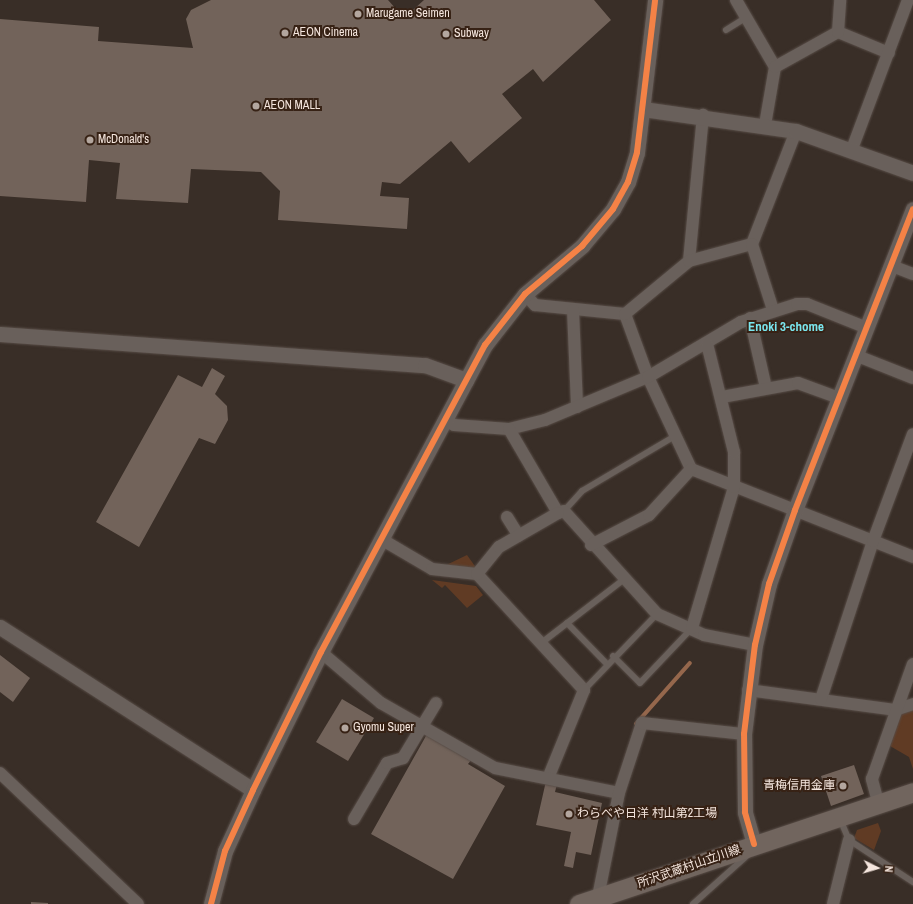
<!DOCTYPE html>
<html>
<head>
<meta charset="utf-8">
<style>
  body { margin:0 }
  #map { position:relative; width:913px; height:904px; overflow:hidden; background:#392e27; font-family:"Archivo Narrow","Noto Sans JP",sans-serif }
  div>[style] { position:absolute }
  [style*='--x'] { left:calc(var(--x)*1px); top:calc(var(--y)*1px); width:calc(var(--w)*1px); rotate:calc(var(--a)*1deg) }
  .green>* { inset:0; background:#603b24 }
  .stream>* { height:3.5px; margin:-1.75px; padding:0 1.75px; transform-origin:1.75px; border-radius:1.75px; background:#95674c }
  .building>* { inset:0; background:#72635a }
  .roads { filter:drop-shadow(0 0 1px #574c46) drop-shadow(0 0 1px #574c46) }
  .service>* { height:6px; margin:-3px; padding:0 3px; transform-origin:3px; border-radius:3px; background:#69605b }
  .minor>* { height:12px; margin:-6px; padding:0 6px; transform-origin:6px; border-radius:6px; background:#69605b }
  .tertiary>* { height:15px; margin:-7.5px; padding:0 7.5px; transform-origin:7.5px; border-radius:7.5px; background:#69605b }
  .primary>* { height:19px; margin:-9.5px; padding:0 9.5px; transform-origin:9.5px; border-radius:9.5px; background:#71655e }
  .cycleway>* { height:6px; margin:-3px; padding:0 3px; transform-origin:3px; border-radius:3px; background:#f48246 }
  .dots>* { width:11px; height:11px; translate:-50% -50%; box-sizing:border-box; border:2px solid #372215; border-radius:50% }
  span { translate:-50% -50%; white-space:nowrap; text-align:center; line-height:1.15; -webkit-text-stroke:4px #372215; paint-order:stroke }
  .poi-label { font-size:12px; color:#f5e6de }
  .left { translate:0 -50%; text-align:left }
  .right { translate:-100% -50%; text-align:right }
  .street-label { font-size:12px; color:#f5e6de }
  .neighbourhood-label { font-size:13px; color:#7ae6ee; font-weight:700 }
  .north { position:absolute; left:857px; top:848px; width:40px; height:40px; -webkit-text-stroke:3px #372215; paint-order:stroke; rotate:95deg; font-size:11px; font-weight:700; line-height:16px; text-align:center; color:#f5e6de }
  .north::after { content:''; display:block; margin:auto; width:14px; height:18px; background:#f5e6de; clip-path:polygon(50% 0,100% 100%,50% 72%,0 100%) }
</style>
</head>
<body>
<div id="map">
  <div class="green">
    <div style="clip-path:polygon(467px 555px,477px 569px,442px 567px)"></div>
    <div style="clip-path:polygon(432px 580px,476px 586px,483px 595px,467px 608px,445px 585px,442px 588px)"></div>
    <div style="clip-path:polygon(913px 706px,913px 769px,909px 757px,890px 746px,898px 713px)"></div>
    <div style="clip-path:polygon(878px 823px,881px 831px,874px 850px,854px 838px,857px 830px)"></div>
  </div>
  <div class="stream">
    <div style="--x:636;--y:724;--w:81;--a:-48.5"></div>
  </div>
  <div class="building">
    <div style="clip-path:polygon(211px 0,388px 0,404px 18px,424px 0,594px 0,611px 20px,543px 82px,533px 69px,502px 94px,522px 118px,469px 163px,451px 141px,400px 184px,382px 182px,380px 196px,409px 198px,407px 229px,278px 220px,280px 191px,261px 172px,191px 169px,188px 203px,116px 199px,120px 163px,89px 160px,86px 202px,0 196px,0 19px,99px 27px,98px 41px,193px 48px,186px 19px,191px 10px)"></div>
    <div style="clip-path:polygon(212px 368px,225px 376px,215px 394px,227px 406px,228px 420px,215px 444px,199px 438px,139px 547px,96px 522px,178px 375px,202px 387px)"></div>
    <div style="clip-path:polygon(0 655px,30px 678px,13px 702px,0 692px)"></div>
    <div style="clip-path:polygon(342px 699px,374px 718px,348px 761px,316px 742px)"></div>
    <div style="clip-path:polygon(427px 734px,472px 759px,468px 764px,505px 786px,453px 879px,371px 834px)"></div>
    <div style="clip-path:polygon(854px 765px,864px 794px,831px 806px,821px 776px)"></div>
    <div style="clip-path:polygon(546px 781px,557px 784px,555px 792px,602px 803px,591px 855px,576px 852px,573px 868px,564px 866px,571px 832px,536px 825px)"></div>
    <div style="clip-path:polygon(31px 902px,48px 903px,48px 904px,31px 904px)"></div>
  </div>
  <div class="roads">
    <div class="service">
      <div style="--x:726;--y:30;--w:22;--a:-32"></div>
      <div style="--x:564;--y:511;--w:27;--a:-48"></div>
      <div style="--x:582;--y:491;--w:108;--a:-30.6"></div>
      <div style="--x:567;--y:623;--w:56;--a:45.7"></div>
      <div style="--x:540;--y:644;--w:105;--a:-37.6"></div>
      <div style="--x:613;--y:656;--w:38;--a:45"></div>
      <div style="--x:640;--y:683;--w:74;--a:-46.6"></div>
      <div style="--x:584;--y:690;--w:105;--a:-46.2"></div>
      <div style="--x:840;--y:819;--w:23;--a:67"></div>
      <div style="--x:849;--y:840;--w:77;--a:33.3"></div>
      <div style="--x:693;--y:904;--w:76;--a:-41.8"></div>
    </div>
    <div class="minor">
      <div style="--x:736;--y:0;--w:78;--a:59.8"></div>
      <div style="--x:775;--y:67;--w:59;--a:99.8"></div>
      <div style="--x:838;--y:32;--w:55;--a:22.4"></div>
      <div style="--x:775;--y:67;--w:72;--a:-29.1"></div>
      <div style="--x:838;--y:32;--w:32;--a:-86"></div>
      <div style="--x:852;--y:149;--w:159;--a:-69.4"></div>
      <div style="--x:752;--y:244;--w:121;--a:-68.7"></div>
      <div style="--x:689;--y:261;--w:147;--a:-84.5"></div>
      <div style="--x:892;--y:266;--w:22;--a:21"></div>
      <div style="--x:525;--y:294;--w:15;--a:48"></div>
      <div style="--x:535;--y:305;--w:90;--a:5.7"></div>
      <div style="--x:625;--y:314;--w:67;--a:69.9"></div>
      <div style="--x:648;--y:377;--w:102;--a:64.9"></div>
      <div style="--x:691;--y:469;--w:239;--a:21.6"></div>
      <div style="--x:573;--y:310;--w:97;--a:87.6"></div>
      <div style="--x:625;--y:314;--w:83;--a:-39.6"></div>
      <div style="--x:689;--y:261;--w:65;--a:-15.1"></div>
      <div style="--x:752;--y:244;--w:69;--a:72.3"></div>
      <div style="--x:750;--y:318;--w:72;--a:77.1"></div>
      <div style="--x:855;--y:355;--w:62;--a:21.6"></div>
      <div style="--x:722;--y:397;--w:77;--a:-10.4"></div>
      <div style="--x:798;--y:383;--w:44;--a:20.1"></div>
      <div style="--x:445;--y:420;--w:10;--a:29"></div>
      <div style="--x:454;--y:425;--w:55;--a:4.2"></div>
      <div style="--x:509;--y:429;--w:37;--a:-14"></div>
      <div style="--x:545;--y:420;--w:112;--a:-22.7"></div>
      <div style="--x:648;--y:377;--w:108;--a:-30.6"></div>
      <div style="--x:741;--y:322;--w:59;--a:-17.8"></div>
      <div style="--x:797;--y:304;--w:10;--a:0"></div>
      <div style="--x:807;--y:304;--w:65;--a:21.8"></div>
      <div style="--x:509;--y:429;--w:97;--a:59.7"></div>
      <div style="--x:558;--y:513;--w:6;--a:-18"></div>
      <div style="--x:564;--y:511;--w:139;--a:47.9"></div>
      <div style="--x:657;--y:614;--w:51;--a:24.1"></div>
      <div style="--x:704;--y:635;--w:52;--a:11.1"></div>
      <div style="--x:507;--y:517;--w:22;--a:58"></div>
      <div style="--x:381;--y:539;--w:59;--a:30.5"></div>
      <div style="--x:432;--y:569;--w:45;--a:6.3"></div>
      <div style="--x:477;--y:574;--w:158;--a:47.3"></div>
      <div style="--x:584;--y:690;--w:95;--a:112.2"></div>
      <div style="--x:591;--y:545;--w:65;--a:-27.3"></div>
      <div style="--x:649;--y:515;--w:62;--a:-47.6"></div>
      <div style="--x:477;--y:574;--w:35;--a:-51"></div>
      <div style="--x:499;--y:547;--w:68;--a:-30"></div>
      <div style="--x:692;--y:628;--w:147;--a:-73.4"></div>
      <div style="--x:734;--y:487;--w:35;--a:-90"></div>
      <div style="--x:734;--y:452;--w:111;--a:-104"></div>
      <div style="--x:321;--y:652;--w:79;--a:40.4"></div>
      <div style="--x:381;--y:703;--w:131;--a:29.7"></div>
      <div style="--x:495;--y:768;--w:126;--a:11.4"></div>
      <div style="--x:748;--y:690;--w:148;--a:7.7"></div>
      <div style="--x:895;--y:710;--w:19;--a:-18"></div>
      <div style="--x:821;--y:699;--w:166;--a:-71.8"></div>
      <div style="--x:873;--y:541;--w:114;--a:-69.5"></div>
      <div style="--x:0;--y:773;--w:190;--a:43.5"></div>
      <div style="--x:878;--y:802;--w:24;--a:-105"></div>
      <div style="--x:872;--y:779;--w:122;--a:-70.4"></div>
      <div style="--x:354;--y:819;--w:65;--a:-59.5"></div>
      <div style="--x:387;--y:763;--w:17;--a:-17"></div>
      <div style="--x:403;--y:758;--w:64;--a:-59"></div>
      <div style="--x:598;--y:897;--w:106;--a:-78.6"></div>
      <div style="--x:619;--y:793;--w:74;--a:-71.8"></div>
      <div style="--x:642;--y:723;--w:103;--a:6.2"></div>
      <div style="--x:833;--y:904;--w:66;--a:-76"></div>
    </div>
    <div class="tertiary">
      <div style="--x:643;--y:109;--w:155;--a:8.2"></div>
      <div style="--x:796;--y:131;--w:124;--a:19.7"></div>
      <div style="--x:0;--y:334;--w:426;--a:4.2"></div>
      <div style="--x:425;--y:365;--w:44;--a:20.1"></div>
      <div style="--x:0;--y:627;--w:301;--a:32.8"></div>
      <div style="--x:754;--y:844;--w:33;--a:-106"></div>
      <div style="--x:745;--y:812;--w:78;--a:-90.7"></div>
      <div style="--x:744;--y:734;--w:90;--a:-83"></div>
      <div style="--x:755;--y:645;--w:63;--a:-77.1"></div>
      <div style="--x:769;--y:584;--w:78;--a:-70.6"></div>
      <div style="--x:795;--y:510;--w:323;--a:-68.6"></div>
      <div style="--x:211;--y:904;--w:55;--a:-75.2"></div>
      <div style="--x:225;--y:851;--w:67;--a:-65.3"></div>
      <div style="--x:253;--y:790;--w:154;--a:-63.8"></div>
      <div style="--x:321;--y:652;--w:348;--a:-61.9"></div>
      <div style="--x:485;--y:345;--w:65;--a:-51.9"></div>
      <div style="--x:525;--y:294;--w:75;--a:-40.1"></div>
      <div style="--x:582;--y:246;--w:48;--a:-50"></div>
      <div style="--x:613;--y:209;--w:31;--a:-61"></div>
      <div style="--x:628;--y:182;--w:31;--a:-73"></div>
      <div style="--x:637;--y:152;--w:153;--a:-83.2"></div>
    </div>
    <div class="primary">
      <div style="--x:579;--y:904;--w:352;--a:-18.5"></div>
    </div>
  </div>
  <div class="cycleway">
    <div style="--x:754;--y:844;--w:33;--a:-106"></div>
    <div style="--x:745;--y:812;--w:78;--a:-90.7"></div>
    <div style="--x:744;--y:734;--w:90;--a:-83"></div>
    <div style="--x:755;--y:645;--w:63;--a:-77.1"></div>
    <div style="--x:769;--y:584;--w:78;--a:-70.6"></div>
    <div style="--x:795;--y:510;--w:323;--a:-68.6"></div>
    <div style="--x:211;--y:904;--w:55;--a:-75.2"></div>
    <div style="--x:225;--y:851;--w:67;--a:-65.3"></div>
    <div style="--x:253;--y:790;--w:154;--a:-63.8"></div>
    <div style="--x:321;--y:652;--w:348;--a:-61.9"></div>
    <div style="--x:485;--y:345;--w:65;--a:-51.9"></div>
    <div style="--x:525;--y:294;--w:75;--a:-40.1"></div>
    <div style="--x:582;--y:246;--w:48;--a:-50"></div>
    <div style="--x:613;--y:209;--w:31;--a:-61"></div>
    <div style="--x:628;--y:182;--w:31;--a:-73"></div>
    <div style="--x:637;--y:152;--w:153;--a:-83.2"></div>
  </div>
  <div class="dots">
    <div style="left:358px;top:14px;background:#b3a69e"></div>
    <div style="left:285px;top:33px;background:#b3a69e"></div>
    <div style="left:446px;top:34px;background:#b3a69e"></div>
    <div style="left:256px;top:106px;background:#b3a69e"></div>
    <div style="left:90px;top:140px;background:#b3a69e"></div>
    <div style="left:345px;top:728px;background:#b3a69e"></div>
    <div style="left:843px;top:786px;background:#b3a69e"></div>
    <div style="left:569px;top:814px;background:#b3a69e"></div>
  </div>
  <div class="poi-label">
    <span class="left" style="left:366px;top:14px">Marugame Seimen</span>
    <span class="left" style="left:293px;top:33px">AEON Cinema</span>
    <span class="left" style="left:454px;top:34px">Subway</span>
    <span class="left" style="left:264px;top:106px">AEON MALL</span>
    <span class="left" style="left:98px;top:140px">McDonald's</span>
    <span class="left" style="left:353px;top:728px">Gyomu Super</span>
    <span class="right" style="left:835px;top:786px">青梅信用金庫</span>
    <span class="left" style="left:577px;top:814px">わらべや日洋 村山第2工場</span>
  </div>
  <div class="street-label">
    <span style="left:689px;top:867px;rotate:-19deg">所沢武蔵村山立川線</span>
  </div>
  <div class="neighbourhood-label">
    <span style="left:786px;top:327px">Enoki 3-chome</span>
  </div>
  <div class="north">N</div>
</div>
</body>
</html>
